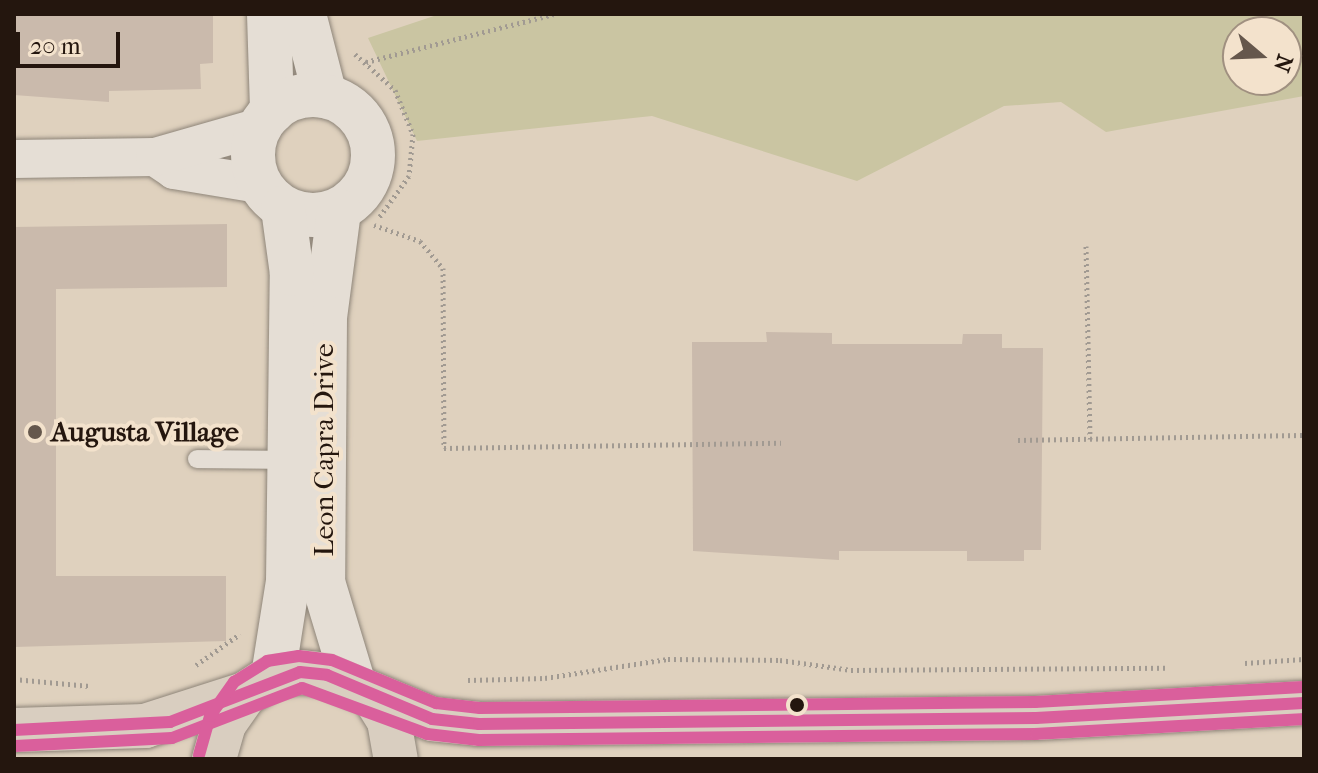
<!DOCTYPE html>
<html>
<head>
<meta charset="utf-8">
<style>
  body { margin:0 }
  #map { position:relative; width:1318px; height:773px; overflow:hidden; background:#dfd1be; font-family:"IM FELL French Canon",serif }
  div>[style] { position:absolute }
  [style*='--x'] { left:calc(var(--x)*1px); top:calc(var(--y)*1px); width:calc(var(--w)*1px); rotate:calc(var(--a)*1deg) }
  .green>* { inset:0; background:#cac5a2 }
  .building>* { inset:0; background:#cabaac }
  .path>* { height:5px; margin-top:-2.5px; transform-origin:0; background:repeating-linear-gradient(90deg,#a19a92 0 2px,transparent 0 6px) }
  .roads { filter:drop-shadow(0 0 2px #8e8579) drop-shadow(0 0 2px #8e8579) }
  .lane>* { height:18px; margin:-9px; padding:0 9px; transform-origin:9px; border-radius:9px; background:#e5ded5 }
  .street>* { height:38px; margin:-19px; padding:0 19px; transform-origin:19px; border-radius:19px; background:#e5ded5 }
  .secondary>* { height:44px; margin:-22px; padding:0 22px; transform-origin:22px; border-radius:22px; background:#e5ded5 }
  .secondary>.ring { margin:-22px; padding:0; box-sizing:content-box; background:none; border:44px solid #e5ded5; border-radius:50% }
  .primary>* { height:44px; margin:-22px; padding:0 22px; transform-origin:22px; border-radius:22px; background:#d9cec0 }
  .bus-1>* { height:12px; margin:-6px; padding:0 6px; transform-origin:6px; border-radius:6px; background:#da5f9c }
  .bus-2>* { height:12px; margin:-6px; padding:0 6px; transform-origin:6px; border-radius:6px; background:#da5f9c }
  .bus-3>* { height:12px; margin:-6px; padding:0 6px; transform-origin:6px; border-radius:6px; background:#da5f9c }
  .dots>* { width:22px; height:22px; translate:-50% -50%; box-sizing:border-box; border:4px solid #f3e2cc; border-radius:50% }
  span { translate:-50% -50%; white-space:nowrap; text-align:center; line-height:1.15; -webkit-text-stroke:8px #f3e2cc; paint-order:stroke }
  .poi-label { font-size:28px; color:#24160e; font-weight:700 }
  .left { translate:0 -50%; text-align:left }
  .street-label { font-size:28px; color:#24160e }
  .frame { position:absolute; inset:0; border:16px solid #24160e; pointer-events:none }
  .north { position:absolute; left:1222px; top:16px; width:80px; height:80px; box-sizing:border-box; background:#f3e2cc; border:2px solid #a09080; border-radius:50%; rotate:109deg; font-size:22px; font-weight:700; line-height:32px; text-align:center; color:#24160e }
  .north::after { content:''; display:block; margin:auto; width:28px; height:36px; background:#65574c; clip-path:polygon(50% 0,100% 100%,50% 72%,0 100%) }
  .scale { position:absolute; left:16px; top:32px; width:104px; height:36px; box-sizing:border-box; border:4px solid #24160e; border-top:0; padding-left:10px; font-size:24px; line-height:28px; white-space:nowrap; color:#24160e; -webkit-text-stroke:6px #f3e2cc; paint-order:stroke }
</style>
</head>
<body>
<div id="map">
  <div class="green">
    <div style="clip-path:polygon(evenodd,440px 14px,1304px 14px,1304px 96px,1106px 132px,1061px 102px,1004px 106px,857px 181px,652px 116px,417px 141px,368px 38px,440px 14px,1238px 32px,1286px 32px,1286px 80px,1238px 80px,1238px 32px)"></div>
  </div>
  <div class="building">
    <div style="clip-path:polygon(14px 14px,213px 14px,213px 63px,200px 64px,201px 89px,109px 91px,109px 102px,14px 95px)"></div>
    <div style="clip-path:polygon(227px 224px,227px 287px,56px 289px,56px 576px,226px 576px,226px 641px,14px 647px,14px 227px)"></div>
    <div style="clip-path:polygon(766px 332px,832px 333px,832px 344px,962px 344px,963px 334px,1002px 334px,1002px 348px,1043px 348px,1041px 550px,1024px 550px,1024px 561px,967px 561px,967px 551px,839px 551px,839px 560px,693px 551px,692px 342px,767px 342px)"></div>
  </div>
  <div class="path">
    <div style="--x:355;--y:54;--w:54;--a:42"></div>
    <div style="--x:395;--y:90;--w:48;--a:67.8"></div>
    <div style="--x:413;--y:134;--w:42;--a:95.4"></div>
    <div style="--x:409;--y:176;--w:53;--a:125.8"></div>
    <div style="--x:366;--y:62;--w:194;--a:-14.3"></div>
    <div style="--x:374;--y:225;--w:49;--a:19.2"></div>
    <div style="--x:420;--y:241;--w:35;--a:50"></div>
    <div style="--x:443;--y:268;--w:180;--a:89.7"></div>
    <div style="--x:444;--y:448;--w:337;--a:-0.9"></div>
    <div style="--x:1086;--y:246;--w:193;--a:88.8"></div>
    <div style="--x:1018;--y:440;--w:286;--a:-1"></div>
    <div style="--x:1245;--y:663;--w:59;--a:-3.9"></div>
    <div style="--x:196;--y:665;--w:54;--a:-35.2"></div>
    <div style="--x:14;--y:679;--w:76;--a:5.3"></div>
    <div style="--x:468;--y:680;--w:77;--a:-1.5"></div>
    <div style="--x:545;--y:678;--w:124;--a:-8.8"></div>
    <div style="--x:668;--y:659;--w:112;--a:0.5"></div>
    <div style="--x:780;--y:660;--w:72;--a:8"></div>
    <div style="--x:851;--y:670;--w:316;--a:-0.4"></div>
  </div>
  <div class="roads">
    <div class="lane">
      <div style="--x:197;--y:459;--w:93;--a:0.6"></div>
    </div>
    <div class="street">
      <div style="--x:155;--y:157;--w:23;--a:34"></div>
      <div style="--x:174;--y:170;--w:86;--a:9.4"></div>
      <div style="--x:14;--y:159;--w:141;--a:-0.8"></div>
      <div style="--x:155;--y:157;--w:109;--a:-15.9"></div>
    </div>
    <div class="secondary">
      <div style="--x:269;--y:14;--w:98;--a:88.2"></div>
      <div style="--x:304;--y:14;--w:85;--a:75.6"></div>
      <div class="ring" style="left:253px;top:95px;width:76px;height:76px"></div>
      <div style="--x:339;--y:211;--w:107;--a:97.5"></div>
      <div style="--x:325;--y:317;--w:265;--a:90.4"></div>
      <div style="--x:323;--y:582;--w:108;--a:73.2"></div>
      <div style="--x:273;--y:676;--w:96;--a:-81"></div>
      <div style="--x:288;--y:581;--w:307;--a:-89.3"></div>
      <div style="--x:292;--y:274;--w:67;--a:-97.8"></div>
    </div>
    <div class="primary">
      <div style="--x:373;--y:695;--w:31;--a:58"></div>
      <div style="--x:389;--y:721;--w:39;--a:80"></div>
      <div style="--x:14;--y:730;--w:131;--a:-1.7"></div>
      <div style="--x:145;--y:726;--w:105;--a:-17.7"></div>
      <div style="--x:214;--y:759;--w:36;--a:-74"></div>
      <div style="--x:224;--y:724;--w:37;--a:-55"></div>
      <div style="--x:245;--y:694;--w:33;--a:-33"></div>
      <div style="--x:273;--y:676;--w:27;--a:-8"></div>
      <div style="--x:300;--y:672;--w:27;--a:6"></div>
      <div style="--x:327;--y:675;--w:114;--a:22.7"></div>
      <div style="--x:432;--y:719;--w:47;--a:6.1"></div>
      <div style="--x:479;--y:724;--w:557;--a:-0.62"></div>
      <div style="--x:1036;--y:718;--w:268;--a:-3.2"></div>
    </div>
  </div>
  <div class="bus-1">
    <div style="--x:14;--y:730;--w:156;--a:-2.9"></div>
    <div style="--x:170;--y:722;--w:139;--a:-21"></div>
    <div style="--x:300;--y:672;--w:27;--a:6"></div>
    <div style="--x:327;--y:675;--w:114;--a:22.7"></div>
    <div style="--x:432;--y:719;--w:47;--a:6.1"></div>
    <div style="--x:479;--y:724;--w:557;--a:-0.62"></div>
    <div style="--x:1036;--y:718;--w:268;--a:-3.2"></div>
  </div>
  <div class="bus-2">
    <div style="--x:15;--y:746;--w:157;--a:-2.9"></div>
    <div style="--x:172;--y:738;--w:139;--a:-21"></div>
    <div style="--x:302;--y:688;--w:133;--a:20.2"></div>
    <div style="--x:427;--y:734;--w:52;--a:6.6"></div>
    <div style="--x:479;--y:740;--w:557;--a:-0.62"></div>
    <div style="--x:1036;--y:734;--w:268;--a:-3.2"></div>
  </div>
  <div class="bus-3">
    <div style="--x:199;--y:755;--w:41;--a:-74.2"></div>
    <div style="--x:210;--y:716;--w:42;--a:-54.8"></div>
    <div style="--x:234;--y:682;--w:39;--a:-32"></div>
    <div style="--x:267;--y:661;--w:32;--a:-9"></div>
    <div style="--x:299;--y:656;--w:33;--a:7"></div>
    <div style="--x:332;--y:660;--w:113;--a:22.5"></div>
    <div style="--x:436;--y:703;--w:44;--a:6.5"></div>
    <div style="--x:480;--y:708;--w:555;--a:-0.62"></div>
    <div style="--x:1035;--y:702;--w:268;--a:-3.2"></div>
  </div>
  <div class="dots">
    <div style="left:35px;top:432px;background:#65574c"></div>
    <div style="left:797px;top:705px;background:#24160e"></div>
  </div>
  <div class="poi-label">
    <span class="left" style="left:51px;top:432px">Augusta Village</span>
  </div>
  <div class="street-label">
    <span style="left:324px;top:450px;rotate:-90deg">Leon Capra Drive</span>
  </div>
  <div class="frame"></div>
  <div class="north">N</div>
  <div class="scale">20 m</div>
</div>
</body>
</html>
